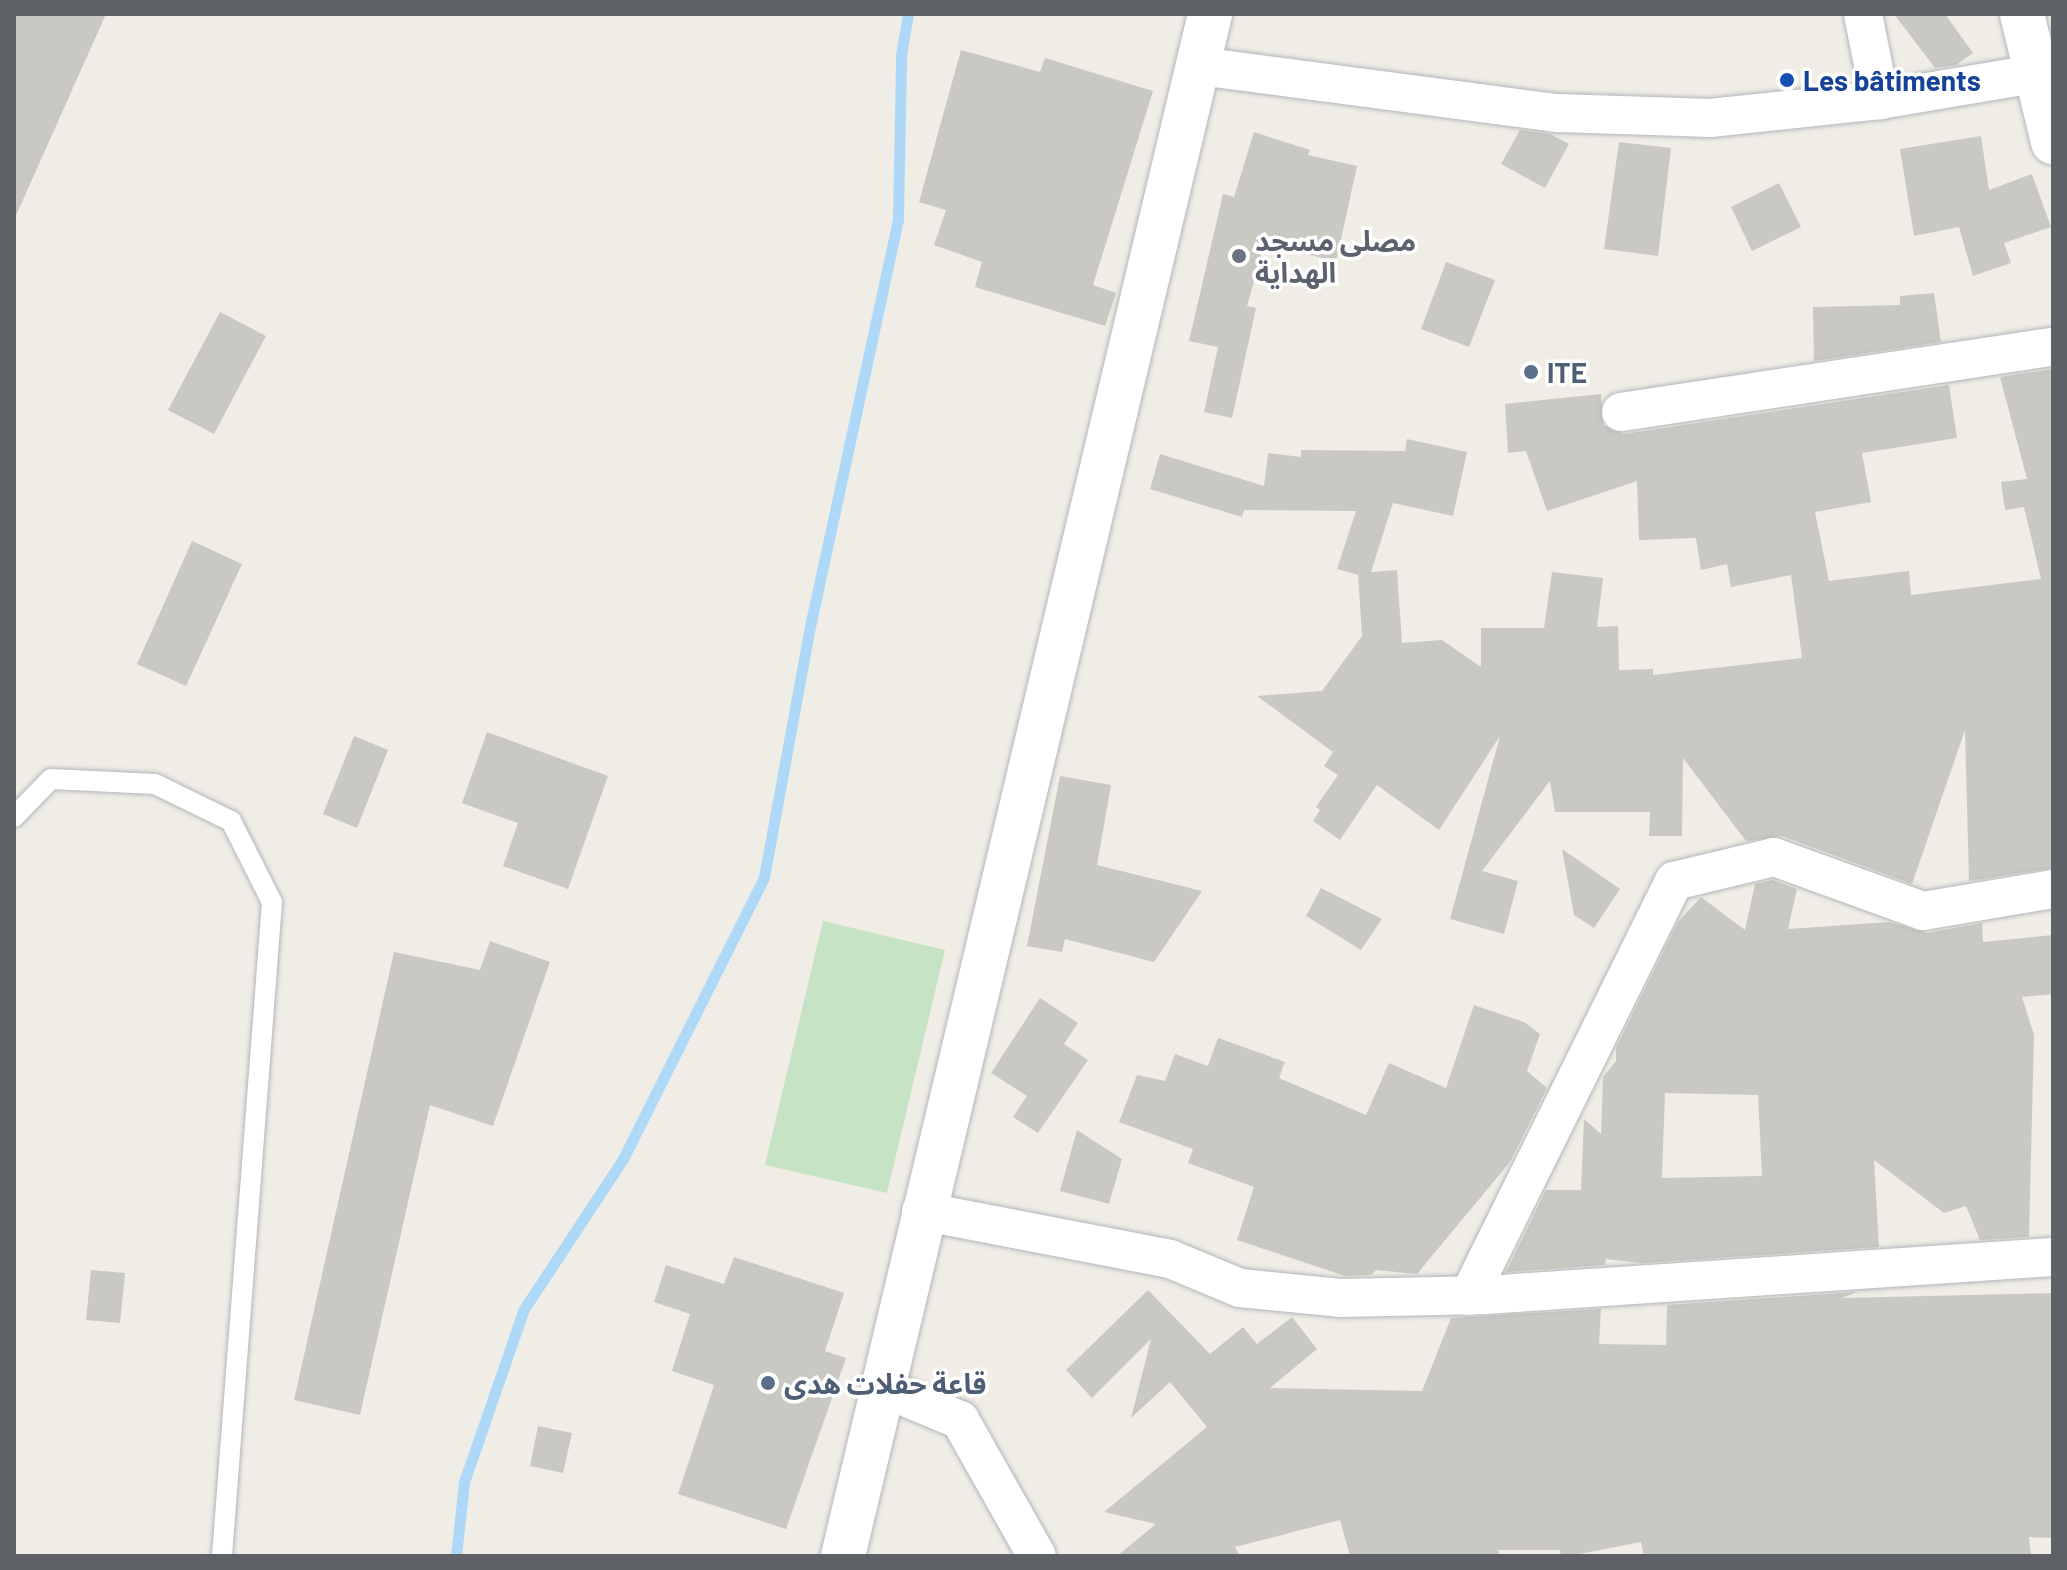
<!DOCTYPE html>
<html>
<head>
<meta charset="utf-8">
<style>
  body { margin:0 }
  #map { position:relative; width:2067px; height:1570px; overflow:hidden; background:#efede6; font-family:Barlow,"Noto Sans Arabic",sans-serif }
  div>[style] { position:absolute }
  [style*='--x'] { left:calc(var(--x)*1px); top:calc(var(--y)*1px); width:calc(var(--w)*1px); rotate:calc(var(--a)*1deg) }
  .green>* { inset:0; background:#c6e3c5 }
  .stream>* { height:11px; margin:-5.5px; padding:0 5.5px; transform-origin:5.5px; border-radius:5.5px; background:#aed8f7 }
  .building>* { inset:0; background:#cac8c3 }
  .roads { filter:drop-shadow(0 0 2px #b3b6ba) drop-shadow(0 0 2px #b3b6ba) }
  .lane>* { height:20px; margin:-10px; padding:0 10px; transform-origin:10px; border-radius:10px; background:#fff }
  .street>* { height:38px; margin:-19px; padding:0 19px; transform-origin:19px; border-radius:19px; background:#fff }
  .secondary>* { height:44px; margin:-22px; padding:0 22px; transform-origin:22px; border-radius:22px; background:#fff }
  .dots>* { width:22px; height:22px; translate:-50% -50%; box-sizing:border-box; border:4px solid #fff; border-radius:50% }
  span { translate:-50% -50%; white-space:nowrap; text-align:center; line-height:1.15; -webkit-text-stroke:7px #fff; paint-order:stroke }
  .transit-label { font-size:28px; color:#164399; font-weight:700 }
  .left { translate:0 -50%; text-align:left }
  .worship-label { font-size:28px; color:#5b616d; font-weight:700 }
  .service-label { font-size:28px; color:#4e5e75; font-weight:700 }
  .frame { position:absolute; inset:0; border:16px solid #5e6165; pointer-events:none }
</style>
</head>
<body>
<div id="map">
  <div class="green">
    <div style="clip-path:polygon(823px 921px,945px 950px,887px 1193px,765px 1165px)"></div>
  </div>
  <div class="stream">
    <div style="--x:456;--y:1556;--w:74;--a:-83.8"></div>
    <div style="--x:464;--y:1482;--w:183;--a:-70.9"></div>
    <div style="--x:524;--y:1309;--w:180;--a:-56.6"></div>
    <div style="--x:623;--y:1159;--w:315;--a:-63.4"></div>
    <div style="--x:764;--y:877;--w:259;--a:-79.6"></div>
    <div style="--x:811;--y:622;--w:413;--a:-77.8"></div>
    <div style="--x:898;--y:218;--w:163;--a:-88.9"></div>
    <div style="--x:901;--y:55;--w:42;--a:-80.3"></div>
  </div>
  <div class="building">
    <div style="clip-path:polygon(14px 14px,106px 14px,14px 220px)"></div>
    <div style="clip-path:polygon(1894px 14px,1945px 14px,1973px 53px,1956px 65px,1935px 68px)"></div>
    <div style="clip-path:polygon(961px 50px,1040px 72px,1045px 58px,1153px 91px,1093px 285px,1116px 293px,1105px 326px,975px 287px,982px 262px,934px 245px,946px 210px,919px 202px)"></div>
    <div style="clip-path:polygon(1520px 130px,1550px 134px,1569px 144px,1545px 188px,1501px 164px)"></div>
    <div style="clip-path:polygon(1254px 132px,1310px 150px,1308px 155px,1357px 166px,1336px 262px,1265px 242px,1247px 306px,1256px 308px,1232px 418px,1204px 412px,1218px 347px,1189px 341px,1223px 194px,1234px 197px)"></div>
    <div style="clip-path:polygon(1981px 136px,1989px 190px,2032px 174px,2051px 227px,2004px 243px,2011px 263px,1973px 276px,1959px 227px,1914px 236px,1900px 149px)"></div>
    <div style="clip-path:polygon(1619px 142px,1671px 148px,1658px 256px,1604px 249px)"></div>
    <div style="clip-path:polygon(1779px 183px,1801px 227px,1752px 251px,1731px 207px)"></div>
    <div style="clip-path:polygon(1446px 262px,1495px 280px,1469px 347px,1421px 329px)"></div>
    <div style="clip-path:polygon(1934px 293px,1941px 342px,1814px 361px,1813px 307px,1900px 305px,1900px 296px)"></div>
    <div style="clip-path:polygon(220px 312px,266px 336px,214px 434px,168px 410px)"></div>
    <div style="clip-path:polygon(2053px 369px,2053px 868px,1969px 881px,1965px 730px,1912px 884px,1782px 836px,1746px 841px,1683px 758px,1682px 836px,1649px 836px,1650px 812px,1555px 812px,1550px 781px,1482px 871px,1518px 881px,1504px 934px,1450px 919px,1500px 736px,1439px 830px,1377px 785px,1340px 840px,1313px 821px,1320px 810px,1316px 807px,1338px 775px,1324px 766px,1333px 752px,1257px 696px,1322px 691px,1362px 636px,1358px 575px,1337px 569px,1356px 511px,1244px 510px,1242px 517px,1150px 489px,1160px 454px,1264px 486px,1268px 453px,1301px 457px,1301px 450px,1405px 451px,1407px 439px,1467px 452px,1453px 516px,1393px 503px,1371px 572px,1397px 570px,1402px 643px,1442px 640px,1481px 667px,1481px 628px,1544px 628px,1552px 572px,1603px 578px,1597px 627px,1618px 626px,1619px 670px,1653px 669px,1653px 675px,1802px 658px,1791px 575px,1731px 587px,1727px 564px,1701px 570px,1696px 538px,1639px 540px,1637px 481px,1547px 511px,1526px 451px,1508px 453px,1505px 404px,1601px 394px,1603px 425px,1624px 434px,1949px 385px,1957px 438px,1862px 453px,1871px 502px,1815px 512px,1829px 581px,1909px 571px,1911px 595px,2041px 579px,2024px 507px,2005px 510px,2001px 482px,2027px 479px,2000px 377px)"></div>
    <div style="clip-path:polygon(192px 541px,242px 564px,186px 686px,137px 664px)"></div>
    <div style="clip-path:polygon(487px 732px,608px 776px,568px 889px,503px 866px,518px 823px,462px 803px)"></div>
    <div style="clip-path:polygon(354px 736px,388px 750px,357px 828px,323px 814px)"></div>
    <div style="clip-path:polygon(1060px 776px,1111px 785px,1097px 865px,1202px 891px,1154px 962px,1065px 939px,1062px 952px,1027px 946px)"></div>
    <div style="clip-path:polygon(1562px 849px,1620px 889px,1594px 928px,1574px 915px)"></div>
    <div style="clip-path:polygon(evenodd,1773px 880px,1797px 889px,1788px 929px,1889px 922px,1927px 933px,1982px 923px,1983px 942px,2053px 935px,2053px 994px,2022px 997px,2034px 1035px,2029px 1237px,1980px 1240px,1966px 1206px,1944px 1213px,1874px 1160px,1879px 1247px,1641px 1263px,1606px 1259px,1605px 1265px,1506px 1272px,1546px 1190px,1581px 1190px,1584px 1119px,1601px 1134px,1603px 1077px,1616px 1061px,1616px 1048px,1678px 922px,1701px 897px,1745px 930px,1755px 884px,1773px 880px,1665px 1093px,1758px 1095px,1762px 1176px,1662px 1178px,1665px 1093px)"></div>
    <div style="clip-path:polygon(1321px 888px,1382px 919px,1361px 950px,1306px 916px)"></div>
    <div style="clip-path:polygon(490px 941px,550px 962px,493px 1126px,430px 1105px,360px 1415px,294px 1400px,394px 952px,480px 970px)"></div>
    <div style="clip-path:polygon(1040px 998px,1078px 1023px,1064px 1044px,1088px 1060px,1038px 1133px,1013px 1117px,1027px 1096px,991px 1073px)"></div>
    <div style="clip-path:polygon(1474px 1005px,1524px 1022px,1540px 1034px,1527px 1071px,1547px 1088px,1510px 1162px,1417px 1274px,1376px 1270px,1371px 1275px,1345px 1276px,1237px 1240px,1254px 1187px,1188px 1163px,1193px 1149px,1119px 1122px,1137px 1075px,1165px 1081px,1175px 1054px,1208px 1066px,1218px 1038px,1285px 1062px,1279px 1078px,1366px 1115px,1389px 1063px,1446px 1088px)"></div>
    <div style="clip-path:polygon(1077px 1130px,1122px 1159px,1109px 1204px,1060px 1191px)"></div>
    <div style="clip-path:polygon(734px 1257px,844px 1293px,825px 1351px,846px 1358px,786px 1529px,678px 1494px,714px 1385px,672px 1371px,690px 1314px,654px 1302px,666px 1265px,724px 1284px)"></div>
    <div style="clip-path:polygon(91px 1270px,125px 1273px,120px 1323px,86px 1320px)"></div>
    <div style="clip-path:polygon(1148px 1290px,1210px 1354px,1243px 1327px,1257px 1344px,1292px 1317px,1317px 1349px,1270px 1388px,1422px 1391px,1451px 1318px,1601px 1309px,1599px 1344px,1666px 1345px,1667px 1305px,1857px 1292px,1842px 1298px,2053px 1293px,2053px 1538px,2029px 1537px,2031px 1556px,1644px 1556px,1641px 1542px,1569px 1556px,1561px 1556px,1560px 1550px,1498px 1550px,1500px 1556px,1350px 1556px,1340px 1520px,1235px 1547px,1240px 1556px,1117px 1556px,1156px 1524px,1104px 1512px,1207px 1427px,1170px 1382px,1131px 1418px,1151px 1339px,1092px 1398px,1066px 1370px)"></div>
    <div style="clip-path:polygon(538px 1426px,572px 1433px,563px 1473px,530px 1466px)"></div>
  </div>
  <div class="roads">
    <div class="lane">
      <div style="--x:14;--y:817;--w:53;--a:-45.8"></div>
      <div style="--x:51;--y:779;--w:104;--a:2.8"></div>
      <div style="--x:155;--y:784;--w:85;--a:26"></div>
      <div style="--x:231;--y:821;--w:91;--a:63.2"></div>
      <div style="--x:272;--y:902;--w:656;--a:94.37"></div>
    </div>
    <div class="street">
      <div style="--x:1863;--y:14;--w:88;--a:78.8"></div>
      <div style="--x:1199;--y:66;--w:362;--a:7.5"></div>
      <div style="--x:1558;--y:113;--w:152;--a:1.9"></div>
      <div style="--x:1710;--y:118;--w:171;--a:-6"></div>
      <div style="--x:1880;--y:100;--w:156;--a:-9.6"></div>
      <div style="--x:1621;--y:412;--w:437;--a:-8.6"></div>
      <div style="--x:921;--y:1211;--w:254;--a:10.9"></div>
      <div style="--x:1170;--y:1259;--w:76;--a:22.5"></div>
      <div style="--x:1240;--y:1288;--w:100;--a:5.7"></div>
      <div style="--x:1340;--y:1298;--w:145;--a:-1.2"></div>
      <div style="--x:1485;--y:1295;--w:569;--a:-3.83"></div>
      <div style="--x:1469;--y:1296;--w:463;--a:-63.7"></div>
      <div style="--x:1674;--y:881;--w:103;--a:-13.5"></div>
      <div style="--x:1774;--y:857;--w:158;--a:19.9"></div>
      <div style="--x:1923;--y:911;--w:132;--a:-9.6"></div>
      <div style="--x:881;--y:1387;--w:86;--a:22.7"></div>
      <div style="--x:960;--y:1420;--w:156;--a:60.5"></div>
    </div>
    <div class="secondary">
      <div style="--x:2022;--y:14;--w:132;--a:76.4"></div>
      <div style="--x:843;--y:1556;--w:1585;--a:-76.61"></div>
    </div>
  </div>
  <div class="dots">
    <div style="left:1787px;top:80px;background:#1a4fb4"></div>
    <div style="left:1239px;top:256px;background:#6b7280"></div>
    <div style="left:1531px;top:372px;background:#5c6f8a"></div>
    <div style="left:768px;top:1383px;background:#5c6f8a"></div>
  </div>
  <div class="transit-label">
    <span class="left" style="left:1803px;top:80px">Les bâtiments</span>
  </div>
  <div class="worship-label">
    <span class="left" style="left:1255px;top:256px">مصلى مسجد<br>الهداية</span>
  </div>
  <div class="service-label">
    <span class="left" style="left:1547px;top:372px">ITE</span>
    <span class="left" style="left:784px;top:1383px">قاعة حفلات هدى</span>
  </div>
  <div class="frame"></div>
</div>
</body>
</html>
